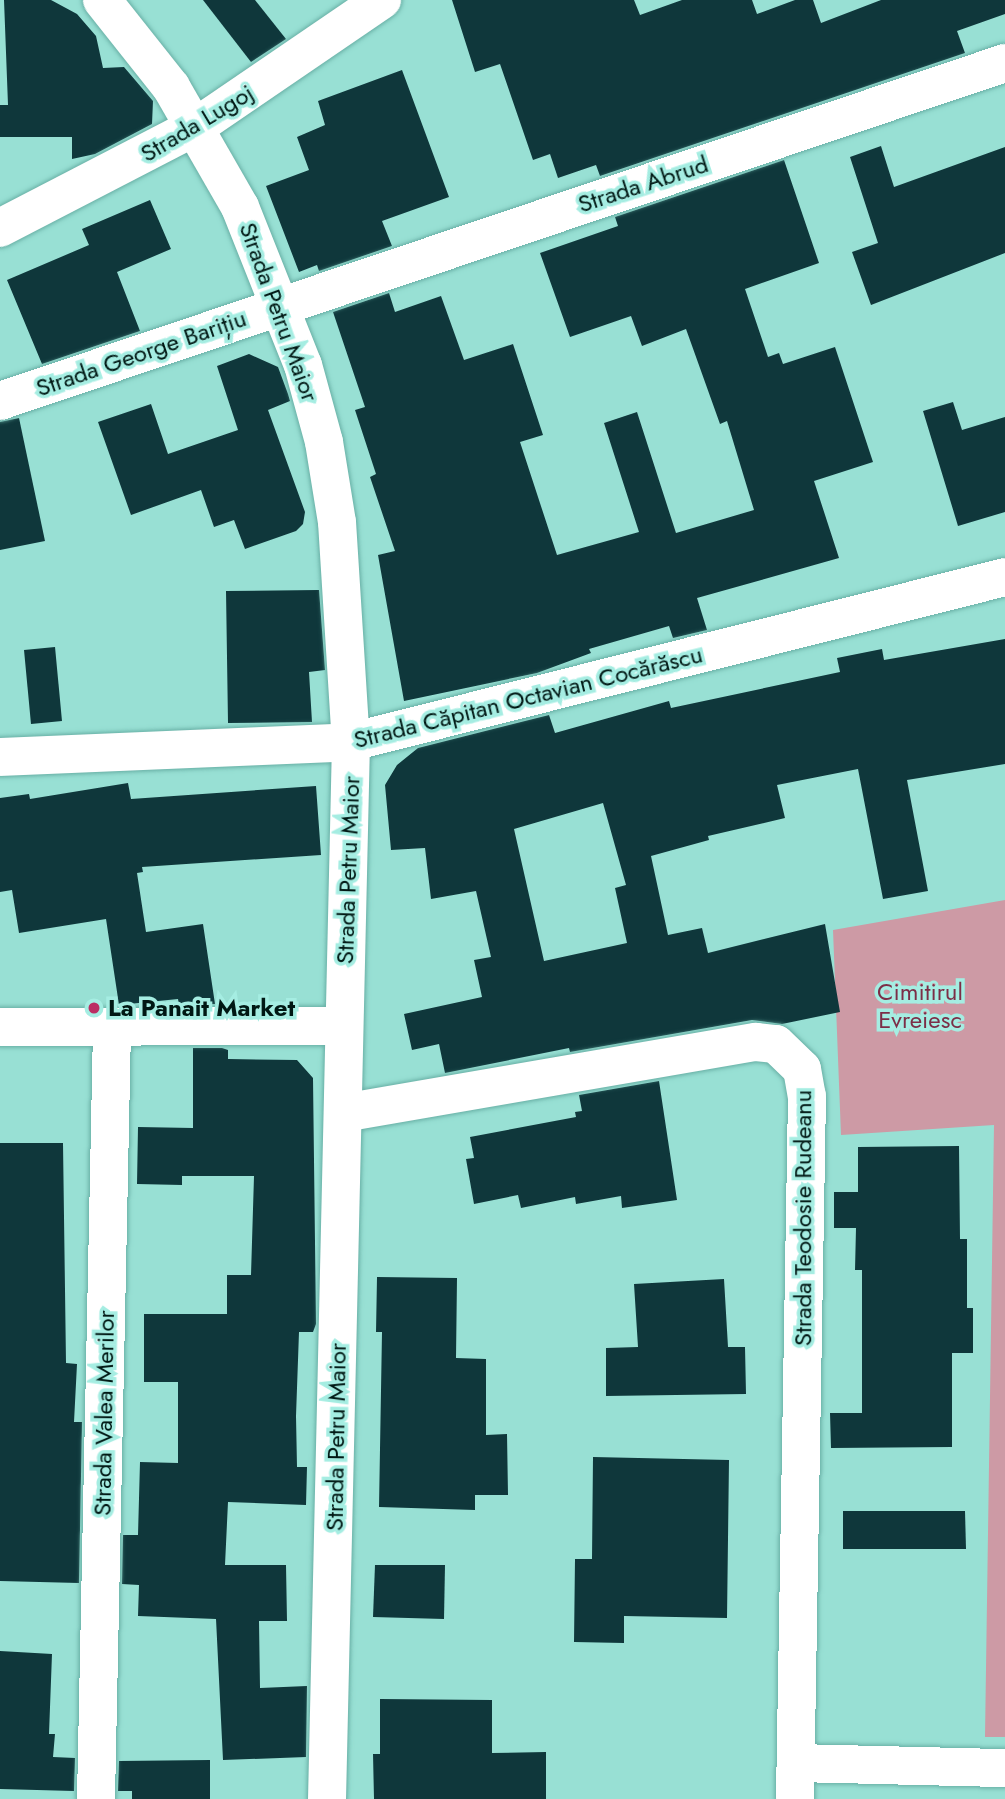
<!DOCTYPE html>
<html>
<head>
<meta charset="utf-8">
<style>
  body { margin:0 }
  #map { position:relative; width:1005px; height:1799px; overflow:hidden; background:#98e0d4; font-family:Jost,sans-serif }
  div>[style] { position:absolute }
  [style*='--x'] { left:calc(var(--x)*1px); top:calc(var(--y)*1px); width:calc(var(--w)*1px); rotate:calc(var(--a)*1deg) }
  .green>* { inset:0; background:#cd9aa5 }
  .building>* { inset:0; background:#0f373b }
  .roads { filter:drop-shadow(0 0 2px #68afa5) drop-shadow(0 0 2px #68afa5) }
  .minor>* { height:38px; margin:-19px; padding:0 19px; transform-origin:19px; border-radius:19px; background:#fff }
  .dots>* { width:19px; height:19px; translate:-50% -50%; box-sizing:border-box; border:4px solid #a5ede2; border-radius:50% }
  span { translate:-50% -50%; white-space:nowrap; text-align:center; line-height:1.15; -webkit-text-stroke:7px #a5ede2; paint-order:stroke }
  .street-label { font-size:24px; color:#001814 }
  .park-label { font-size:24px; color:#7c2e47 }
  .poi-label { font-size:24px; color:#001814; font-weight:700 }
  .left { translate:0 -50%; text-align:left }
</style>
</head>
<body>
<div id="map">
  <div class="green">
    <div style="clip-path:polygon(1005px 900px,1005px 1737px,985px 1737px,994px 1125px,841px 1135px,833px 930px)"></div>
  </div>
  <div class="building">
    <div style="clip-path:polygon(4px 0,51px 0,77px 14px,96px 36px,103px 68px,124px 67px,153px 101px,152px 124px,95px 154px,72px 159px,72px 137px,0 137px,0 105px,8px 105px)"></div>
    <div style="clip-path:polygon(203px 0,255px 0,286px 39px,251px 62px)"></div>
    <div style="clip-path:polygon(452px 0,634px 0,640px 15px,682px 0,752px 0,757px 14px,795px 0,813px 0,821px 23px,881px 0,1005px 0,1005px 14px,957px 31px,965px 53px,600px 176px,596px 165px,558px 178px,550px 154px,533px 160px,500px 64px,475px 72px)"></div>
    <div style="clip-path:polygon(402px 70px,449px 197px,382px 221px,392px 246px,319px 271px,317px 265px,299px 272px,266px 186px,309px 170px,297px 137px,325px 125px,318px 101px)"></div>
    <div style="clip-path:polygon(881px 146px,894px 187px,1005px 147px,1005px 253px,871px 305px,852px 252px,878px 243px,850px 157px)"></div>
    <div style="clip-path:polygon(784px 160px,819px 263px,745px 289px,768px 357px,779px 353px,783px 364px,835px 347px,873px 462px,814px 481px,839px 558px,697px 598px,707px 630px,673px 638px,669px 626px,589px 649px,591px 653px,537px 673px,404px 701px,378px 555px,395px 551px,370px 477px,376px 474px,355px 410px,365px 407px,333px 312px,389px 293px,395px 312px,441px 296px,464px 360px,513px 344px,543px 435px,520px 442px,557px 555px,639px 532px,604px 423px,637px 412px,676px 533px,754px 510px,727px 421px,720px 424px,686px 329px,642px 346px,631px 316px,570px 337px,540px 253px,618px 226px,615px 217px)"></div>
    <div style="clip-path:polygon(150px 200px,171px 249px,117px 272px,140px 331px,42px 364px,7px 280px,89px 245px,82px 229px)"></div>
    <div style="clip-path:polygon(249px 354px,278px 367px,288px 394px,290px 401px,268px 410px,305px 512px,303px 524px,296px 531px,245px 549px,234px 520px,214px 527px,201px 490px,131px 515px,98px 422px,151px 404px,168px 454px,238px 430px,217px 366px)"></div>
    <div style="clip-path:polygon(953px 402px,962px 430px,1005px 417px,1005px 512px,958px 526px,923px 411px)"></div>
    <div style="clip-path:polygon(19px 418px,45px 541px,0 550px,0 422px)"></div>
    <div style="clip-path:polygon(319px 590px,325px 670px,309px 672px,312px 722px,228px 723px,226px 591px)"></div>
    <div style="clip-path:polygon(evenodd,1005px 639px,1005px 764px,907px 780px,928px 891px,883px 899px,858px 769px,777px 785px,785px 818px,708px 836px,709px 840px,651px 856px,668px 935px,702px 928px,708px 953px,825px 924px,840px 1012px,782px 1024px,752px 1020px,570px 1052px,569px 1048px,445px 1073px,439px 1044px,412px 1050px,404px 1014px,482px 997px,474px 960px,491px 957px,476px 891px,431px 899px,425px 848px,391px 850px,385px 785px,397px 765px,418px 748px,549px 715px,555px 733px,669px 701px,671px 708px,840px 672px,837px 658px,882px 649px,884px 660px,1005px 639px,603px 803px,626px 885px,615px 888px,627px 943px,544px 961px,514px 829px,603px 803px)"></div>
    <div style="clip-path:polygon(55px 647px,62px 721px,31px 724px,24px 650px)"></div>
    <div style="clip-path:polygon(128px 783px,131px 799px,316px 786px,321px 855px,142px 867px,143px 872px,137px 873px,146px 932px,203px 924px,215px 1004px,179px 1005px,178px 999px,119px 1005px,106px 919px,19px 933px,12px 890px,0 892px,0 798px,29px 794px,30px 799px)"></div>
    <div style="clip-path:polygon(193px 1048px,222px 1048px,228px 1050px,228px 1059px,297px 1060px,313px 1078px,316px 1324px,313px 1332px,299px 1332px,296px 1416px,297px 1467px,307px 1467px,306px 1505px,228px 1502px,225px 1565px,286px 1565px,287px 1621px,259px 1621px,260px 1688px,307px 1686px,306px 1757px,223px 1760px,216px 1619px,138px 1616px,139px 1585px,122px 1584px,123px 1535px,138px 1535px,140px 1462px,178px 1463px,178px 1382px,144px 1382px,144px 1314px,227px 1314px,227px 1275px,251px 1275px,254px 1176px,182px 1176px,182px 1185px,137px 1184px,138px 1127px,193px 1128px)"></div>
    <div style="clip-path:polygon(659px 1081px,677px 1200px,622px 1208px,621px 1196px,576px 1204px,575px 1197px,521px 1208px,518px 1195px,474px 1204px,466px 1159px,474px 1158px,470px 1137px,576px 1117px,575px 1112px,582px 1111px,579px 1095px)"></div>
    <div style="clip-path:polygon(0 1143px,63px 1143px,66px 1363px,77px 1364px,74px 1422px,82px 1422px,79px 1583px,0 1581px)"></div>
    <div style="clip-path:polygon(959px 1146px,960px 1239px,967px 1239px,967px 1308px,973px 1308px,973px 1353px,952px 1353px,952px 1447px,831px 1448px,830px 1413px,862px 1413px,862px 1270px,855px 1270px,856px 1228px,834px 1228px,834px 1192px,858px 1192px,858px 1147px)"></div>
    <div style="clip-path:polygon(377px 1277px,457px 1278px,456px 1358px,486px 1359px,486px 1435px,507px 1434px,508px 1495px,475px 1495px,475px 1510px,379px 1507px,382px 1332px,376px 1332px)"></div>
    <div style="clip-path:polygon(724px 1279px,728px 1347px,745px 1347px,746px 1394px,606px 1396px,606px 1348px,638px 1347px,634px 1284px)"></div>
    <div style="clip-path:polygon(593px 1457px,729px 1460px,727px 1618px,624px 1616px,624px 1643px,574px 1642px,575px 1559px,592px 1559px)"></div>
    <div style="clip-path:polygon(843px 1511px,965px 1511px,966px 1549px,843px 1549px)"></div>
    <div style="clip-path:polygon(375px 1565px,445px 1565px,444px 1619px,373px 1617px)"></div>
    <div style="clip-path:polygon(0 1651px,52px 1654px,49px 1734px,55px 1734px,53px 1757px,75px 1758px,74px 1791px,0 1789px)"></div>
    <div style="clip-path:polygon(380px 1699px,492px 1700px,492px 1753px,546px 1752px,546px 1799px,374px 1799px,373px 1754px,380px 1754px)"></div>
    <div style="clip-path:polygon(210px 1760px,210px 1799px,132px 1799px,132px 1791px,118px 1791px,119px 1761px)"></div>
  </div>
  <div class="roads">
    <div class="minor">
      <div style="--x:102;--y:0;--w:111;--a:51.6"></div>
      <div style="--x:171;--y:87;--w:138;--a:60.1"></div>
      <div style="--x:240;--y:207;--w:170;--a:68.3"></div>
      <div style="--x:303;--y:365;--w:80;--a:74.7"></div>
      <div style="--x:324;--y:442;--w:81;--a:80.8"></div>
      <div style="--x:337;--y:522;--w:220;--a:86.4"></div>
      <div style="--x:351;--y:742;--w:1057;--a:91.3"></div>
      <div style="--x:0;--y:228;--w:222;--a:-27.4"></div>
      <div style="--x:197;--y:126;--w:224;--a:-34.3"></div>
      <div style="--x:0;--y:401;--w:1060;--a:-18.59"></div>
      <div style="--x:0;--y:757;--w:351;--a:-2.4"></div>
      <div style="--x:351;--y:742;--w:674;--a:-14.16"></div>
      <div style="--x:0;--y:1027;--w:343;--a:-0.2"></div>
      <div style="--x:343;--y:1113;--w:419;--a:-9.8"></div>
      <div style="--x:756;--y:1042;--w:20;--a:6"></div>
      <div style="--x:776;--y:1044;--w:36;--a:44"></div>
      <div style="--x:802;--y:1069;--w:27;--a:80"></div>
      <div style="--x:807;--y:1096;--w:703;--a:90.98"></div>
      <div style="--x:796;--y:1763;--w:209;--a:1.4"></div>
      <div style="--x:96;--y:1799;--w:772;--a:-88.81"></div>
    </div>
  </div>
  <div class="dots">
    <div style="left:94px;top:1008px;background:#bb2e63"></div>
  </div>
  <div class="street-label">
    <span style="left:197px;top:123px;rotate:-31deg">Strada Lugoj</span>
    <span style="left:643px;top:184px;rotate:-18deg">Strada Abrud</span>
    <span style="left:279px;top:312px;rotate:70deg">Strada Petru Maior</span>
    <span style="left:141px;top:353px;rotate:-19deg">Strada George Barițiu</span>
    <span style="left:528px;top:697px;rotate:-14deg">Strada Căpitan Octavian Cocărăscu</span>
    <span style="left:348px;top:870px;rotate:-88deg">Strada Petru Maior</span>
    <span style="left:803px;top:1218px;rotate:-90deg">Strada Teodosie Rudeanu</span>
    <span style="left:104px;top:1413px;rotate:-89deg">Strada Valea Merilor</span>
    <span style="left:336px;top:1437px;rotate:-89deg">Strada Petru Maior</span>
  </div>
  <div class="park-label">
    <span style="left:920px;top:1006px">Cimitirul<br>Evreiesc</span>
  </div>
  <div class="poi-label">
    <span class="left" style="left:108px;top:1008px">La Panait Market</span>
  </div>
</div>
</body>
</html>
